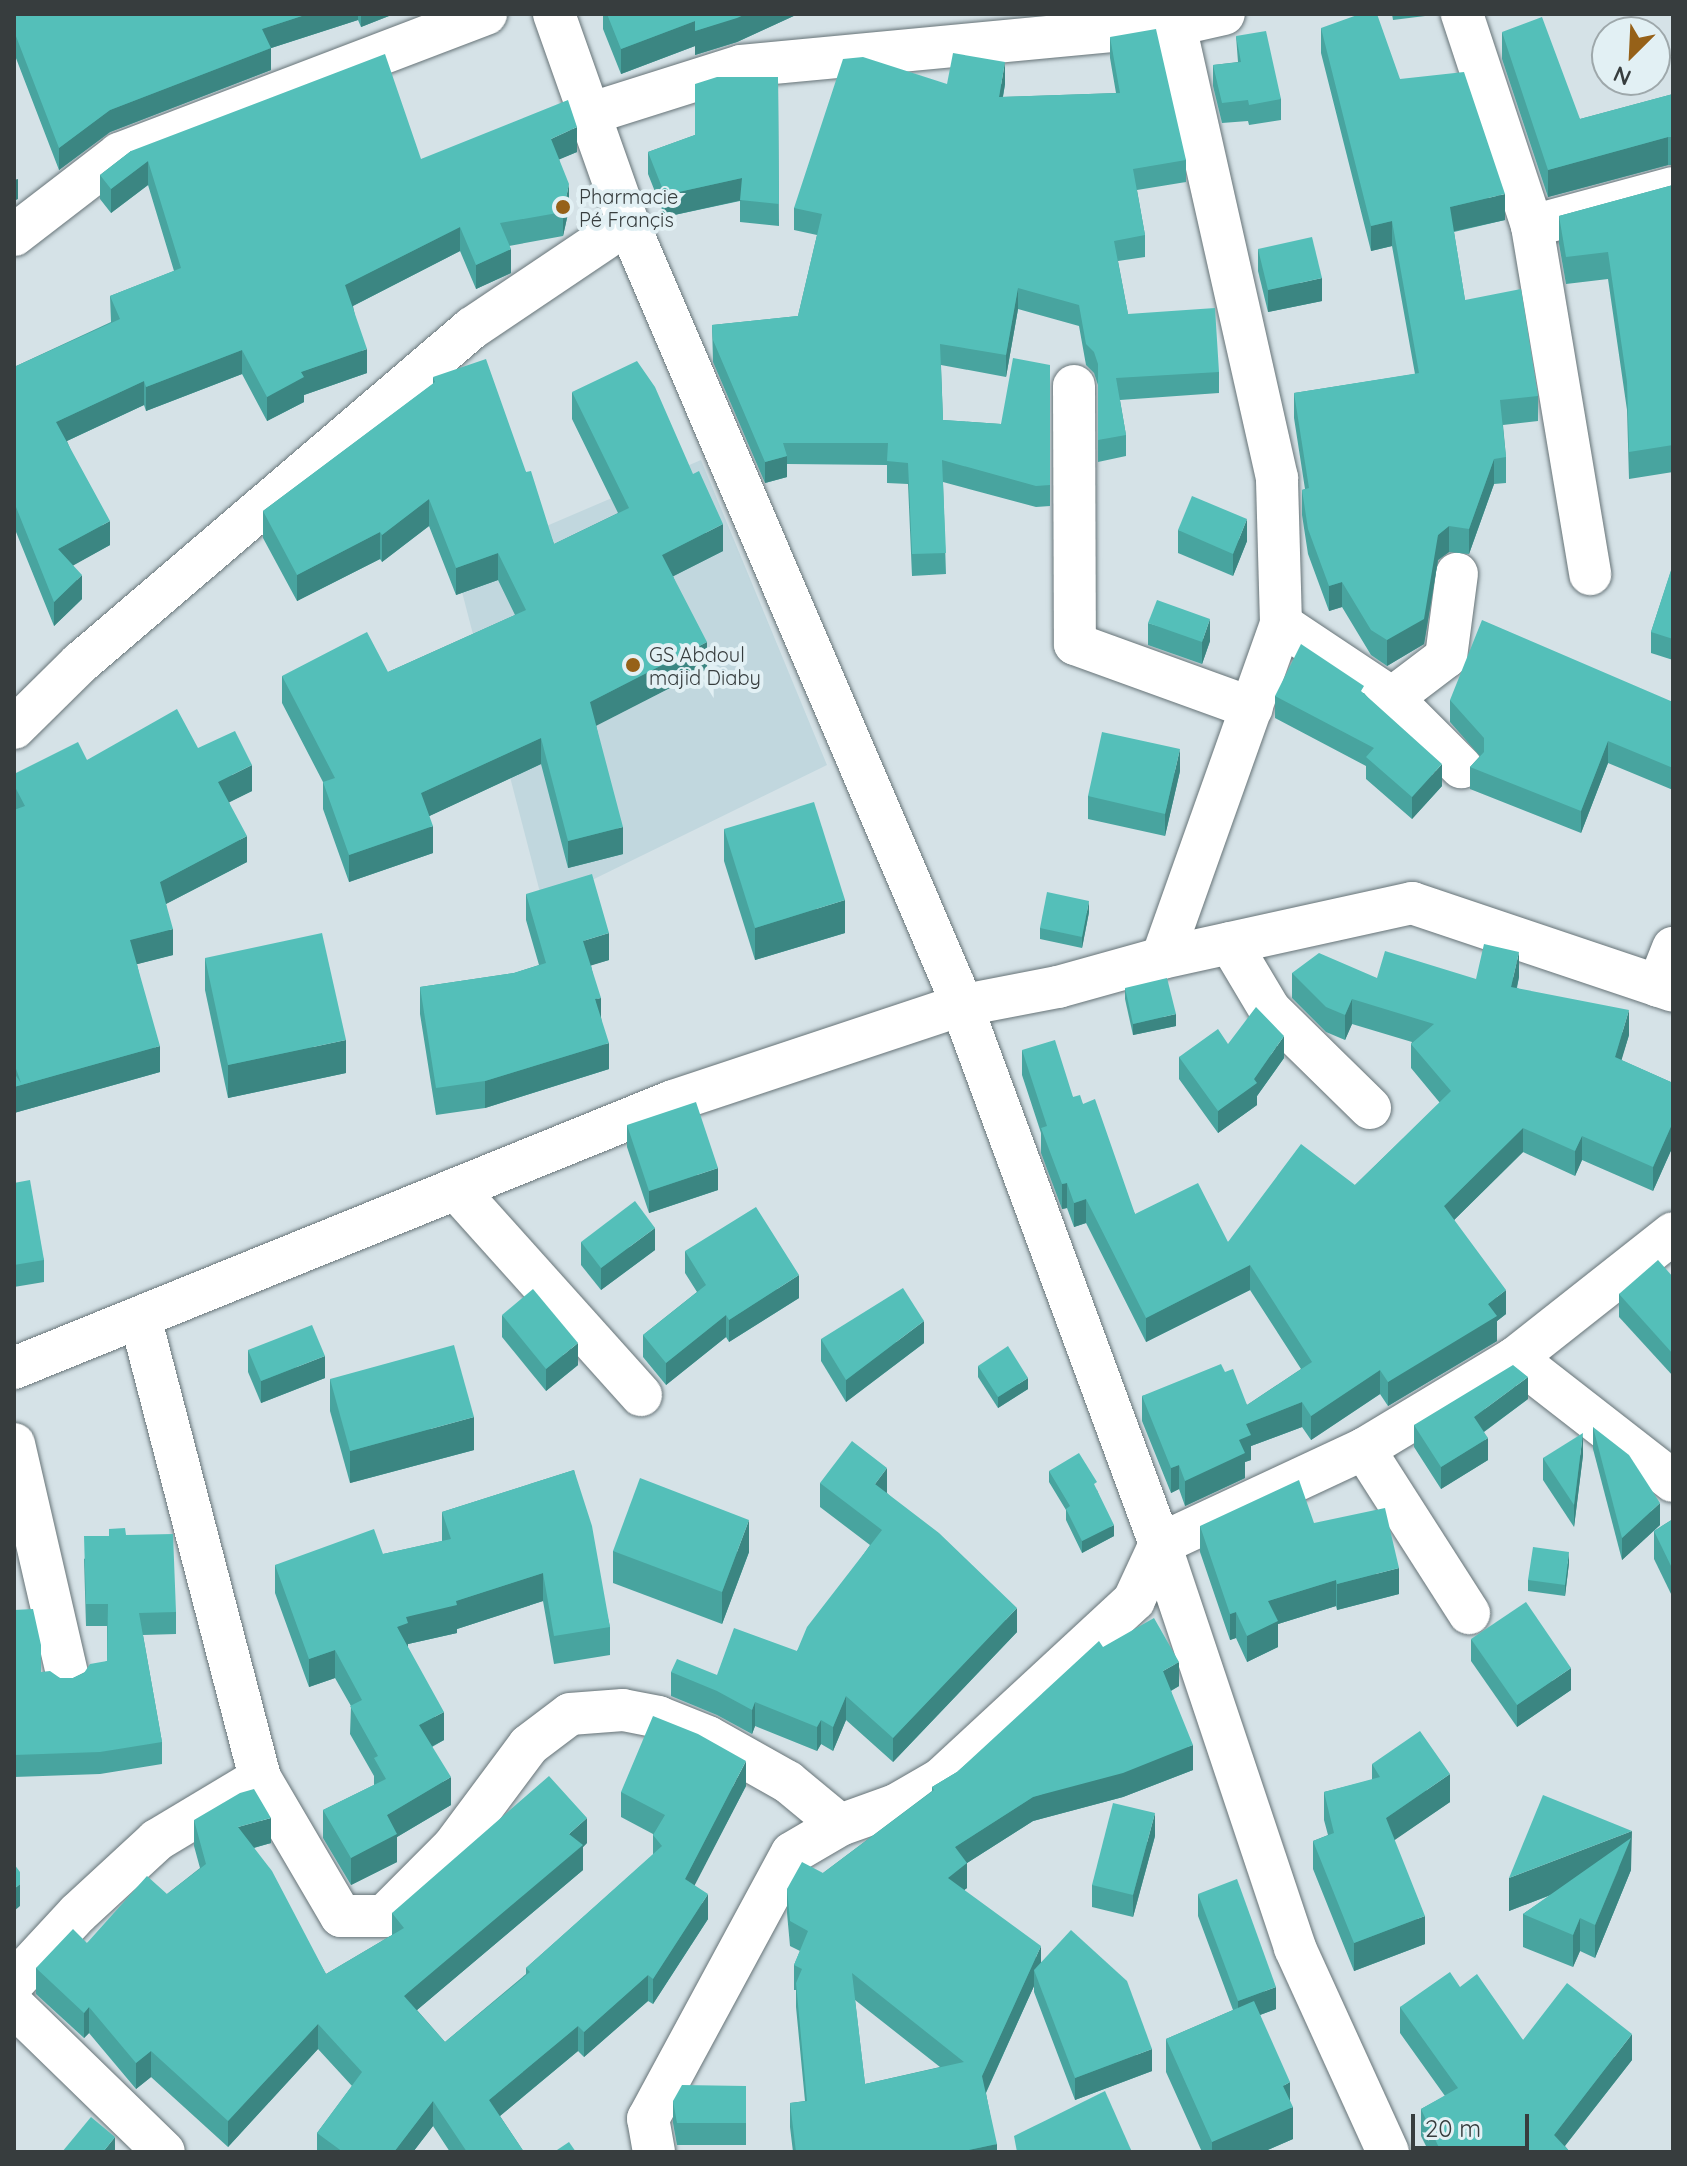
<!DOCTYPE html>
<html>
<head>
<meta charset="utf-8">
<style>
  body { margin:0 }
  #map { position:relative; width:1687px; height:2166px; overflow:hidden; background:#d5e2e7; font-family:Quicksand,sans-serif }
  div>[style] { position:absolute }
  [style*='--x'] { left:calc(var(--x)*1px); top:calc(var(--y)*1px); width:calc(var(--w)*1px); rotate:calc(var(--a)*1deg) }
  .built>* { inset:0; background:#c1d7de }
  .roads { filter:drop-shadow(0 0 2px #677478) drop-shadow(0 0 2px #677478) }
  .minor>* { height:42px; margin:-21px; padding:0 21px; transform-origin:21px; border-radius:21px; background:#fff }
  .wall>* { inset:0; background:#48a49f }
  .shaded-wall>* { inset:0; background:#3b8682 }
  .building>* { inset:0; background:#54bfb9 }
  .dots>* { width:22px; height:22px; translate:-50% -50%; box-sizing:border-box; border:4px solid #e2f0f4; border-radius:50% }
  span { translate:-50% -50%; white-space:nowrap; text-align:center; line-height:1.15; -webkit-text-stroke:8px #e2f0f4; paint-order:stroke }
  .poi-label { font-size:20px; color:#373d3e }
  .left { translate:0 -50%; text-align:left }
  .frame { position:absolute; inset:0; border:16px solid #373d3e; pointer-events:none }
  .north { position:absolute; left:1591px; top:16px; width:80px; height:80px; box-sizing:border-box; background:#e2f0f4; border:2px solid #9ea8ab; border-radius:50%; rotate:204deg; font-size:22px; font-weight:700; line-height:32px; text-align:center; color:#373d3e }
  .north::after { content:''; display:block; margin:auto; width:28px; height:36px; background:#966118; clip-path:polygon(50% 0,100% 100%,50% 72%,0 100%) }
  .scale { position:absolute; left:1411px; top:2114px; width:118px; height:36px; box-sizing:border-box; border:4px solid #373d3e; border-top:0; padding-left:10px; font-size:24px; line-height:28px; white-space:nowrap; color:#373d3e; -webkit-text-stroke:6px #e2f0f4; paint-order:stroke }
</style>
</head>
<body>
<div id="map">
  <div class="built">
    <div style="clip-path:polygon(701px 460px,827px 765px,543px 904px,455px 565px)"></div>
  </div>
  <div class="roads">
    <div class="minor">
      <div style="--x:554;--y:14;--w:222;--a:70.5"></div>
      <div style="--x:628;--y:223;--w:829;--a:66.84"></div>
      <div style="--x:954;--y:985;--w:596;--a:69.77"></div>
      <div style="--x:1160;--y:1544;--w:426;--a:71.5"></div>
      <div style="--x:1295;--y:1948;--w:224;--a:65.5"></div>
      <div style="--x:1462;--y:14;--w:223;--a:71.7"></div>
      <div style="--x:1532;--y:226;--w:146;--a:-15.1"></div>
      <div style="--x:592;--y:113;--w:156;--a:-17.5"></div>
      <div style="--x:741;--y:66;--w:436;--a:-5.4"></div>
      <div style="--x:1175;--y:25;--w:50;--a:-12.7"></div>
      <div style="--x:1532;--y:226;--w:353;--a:80.5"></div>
      <div style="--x:14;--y:235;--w:133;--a:-37.6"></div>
      <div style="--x:119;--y:154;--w:393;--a:-20.9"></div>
      <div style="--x:1074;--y:386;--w:258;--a:89.8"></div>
      <div style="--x:1075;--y:644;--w:188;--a:19.9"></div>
      <div style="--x:1281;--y:624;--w:133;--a:33.7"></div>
      <div style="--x:1392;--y:698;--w:98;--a:45"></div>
      <div style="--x:1392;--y:698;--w:68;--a:-37.2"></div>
      <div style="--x:1446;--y:657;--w:84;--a:-82.5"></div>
      <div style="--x:14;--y:728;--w:93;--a:-44.6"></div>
      <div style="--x:80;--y:663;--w:516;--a:-40.52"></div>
      <div style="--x:472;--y:328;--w:188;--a:-33.9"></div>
      <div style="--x:1230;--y:943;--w:78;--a:59.2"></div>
      <div style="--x:1270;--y:1010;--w:140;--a:44.4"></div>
      <div style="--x:1162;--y:958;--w:256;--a:-12.4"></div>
      <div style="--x:1412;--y:903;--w:275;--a:18.6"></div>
      <div style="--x:1658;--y:986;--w:41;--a:-68.5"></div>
      <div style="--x:456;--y:1189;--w:277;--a:48.1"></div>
      <div style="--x:140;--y:1317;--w:476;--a:75.4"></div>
      <div style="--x:260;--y:1778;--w:160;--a:59.6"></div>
      <div style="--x:341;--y:1916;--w:43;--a:0"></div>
      <div style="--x:384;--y:1916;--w:98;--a:-45"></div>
      <div style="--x:453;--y:1847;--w:127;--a:-53.3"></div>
      <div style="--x:529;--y:1745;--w:51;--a:-37.1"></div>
      <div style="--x:570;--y:1714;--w:53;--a:-4.3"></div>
      <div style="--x:623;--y:1710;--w:36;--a:11"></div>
      <div style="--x:658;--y:1717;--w:54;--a:21.8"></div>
      <div style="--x:708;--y:1737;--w:92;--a:29.4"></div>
      <div style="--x:788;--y:1782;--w:67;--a:39.6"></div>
      <div style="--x:1515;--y:1358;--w:200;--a:37.9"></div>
      <div style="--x:14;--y:1368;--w:711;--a:-22.06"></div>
      <div style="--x:673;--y:1101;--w:301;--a:-18.4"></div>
      <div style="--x:959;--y:1006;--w:101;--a:-10.9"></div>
      <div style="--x:1058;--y:987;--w:108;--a:-15.6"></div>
      <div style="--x:1162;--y:958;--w:355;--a:-70.4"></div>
      <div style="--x:1281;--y:624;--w:146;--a:-91.6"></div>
      <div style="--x:1277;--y:478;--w:464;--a:-102.7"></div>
      <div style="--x:14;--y:1444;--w:239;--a:77"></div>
      <div style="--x:1364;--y:1449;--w:195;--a:57.4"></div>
      <div style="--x:14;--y:1982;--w:94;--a:-47.2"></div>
      <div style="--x:78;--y:1913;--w:108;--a:-42.7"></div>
      <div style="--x:157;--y:1840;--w:120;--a:-31"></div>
      <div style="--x:14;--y:2006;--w:209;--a:44.2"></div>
      <div style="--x:654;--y:2152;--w:34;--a:-100"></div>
      <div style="--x:648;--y:2119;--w:302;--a:-61.6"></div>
      <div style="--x:792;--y:1853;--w:56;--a:-30.3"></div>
      <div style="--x:840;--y:1825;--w:59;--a:-19.7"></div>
      <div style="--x:896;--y:1805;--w:52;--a:-30"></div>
      <div style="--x:941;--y:1779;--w:263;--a:-42.8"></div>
      <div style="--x:1134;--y:1600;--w:62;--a:-65.1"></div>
      <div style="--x:1160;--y:1544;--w:225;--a:-25"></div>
      <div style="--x:1364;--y:1449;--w:176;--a:-31.1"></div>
      <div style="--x:1515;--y:1358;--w:201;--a:-38.3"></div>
    </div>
  </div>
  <div class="wall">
    <div style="clip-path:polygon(14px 14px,394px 14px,361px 27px,358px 20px,271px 48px,271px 70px,110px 132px,59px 170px,14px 53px)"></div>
    <div style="clip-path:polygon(603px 14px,798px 14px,737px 42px,695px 55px,695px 46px,621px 74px,603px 29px)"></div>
    <div style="clip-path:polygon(1392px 14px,1433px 14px,1433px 15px,1393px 20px)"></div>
    <div style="clip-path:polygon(1321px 28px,1400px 79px,1505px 220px,1454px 232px,1465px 300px,1538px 396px,1538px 421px,1503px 425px,1506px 457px,1506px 483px,1494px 484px,1469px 554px,1449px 552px,1438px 560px,1424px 644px,1387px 666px,1371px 655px,1342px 607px,1329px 611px,1308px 554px,1302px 515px,1302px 490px,1305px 489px,1294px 418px,1294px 393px,1415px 374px,1392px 246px,1371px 251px,1321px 53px)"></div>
    <div style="clip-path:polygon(1502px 32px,1580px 119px,1673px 94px,1673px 165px,1668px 165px,1548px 197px,1502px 59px)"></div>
    <div style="clip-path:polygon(1236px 36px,1281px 99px,1281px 120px,1249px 125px,1248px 121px,1222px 123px,1213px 86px,1213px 65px,1238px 62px)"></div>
    <div style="clip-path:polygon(1110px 37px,1186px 160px,1186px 182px,1137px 190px,1145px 235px,1145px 257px,1118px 261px,1128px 314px,1219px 372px,1219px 393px,1120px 400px,1126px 435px,1126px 456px,1098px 462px,1098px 385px,1094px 373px,1086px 365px,1079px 326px,1018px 309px,1006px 377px,941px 365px,943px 420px,1001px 424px,1050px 365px,1050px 506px,1036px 507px,943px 482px,946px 574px,912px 576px,908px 484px,887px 483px,887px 465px,787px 464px,787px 477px,765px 483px,713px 362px,712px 325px,798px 316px,817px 235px,794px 230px,794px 208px,947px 84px,1005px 84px,1003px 97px,1116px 93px,1110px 58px)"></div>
    <div style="clip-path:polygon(778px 77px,779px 226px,740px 222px,740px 201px,665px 217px,648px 174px,648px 152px,695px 135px)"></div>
    <div style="clip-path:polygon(131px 151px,421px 159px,577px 152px,559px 159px,569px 209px,563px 236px,509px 246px,511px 273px,476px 289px,460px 251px,353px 306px,367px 373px,304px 395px,304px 402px,267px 421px,242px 374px,146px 411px,144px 405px,67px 441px,110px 545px,73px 565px,82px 599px,54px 626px,14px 527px,14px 367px,111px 322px,110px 296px,174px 271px,148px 185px,111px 213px,100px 199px,100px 175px)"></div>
    <div style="clip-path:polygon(1673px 185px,1673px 472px,1629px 479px,1627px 410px,1608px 279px,1566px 284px,1559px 244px,1559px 216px)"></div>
    <div style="clip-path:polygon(1258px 249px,1322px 301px,1268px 312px,1258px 271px)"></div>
    <div style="clip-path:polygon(433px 377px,526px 472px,554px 544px,618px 513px,572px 419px,572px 392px,723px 551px,673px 576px,707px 669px,596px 725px,623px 854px,568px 868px,541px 764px,429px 816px,433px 853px,349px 882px,323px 809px,323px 782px,282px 703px,282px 676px,388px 672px,515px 615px,498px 580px,456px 595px,429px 526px,382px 562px,380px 559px,297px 601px,263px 538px,263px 511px,433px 384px)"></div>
    <div style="clip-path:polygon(1178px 530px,1247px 541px,1233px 576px,1178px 553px)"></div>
    <div style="clip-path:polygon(1673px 565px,1673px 660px,1651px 653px,1651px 632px)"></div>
    <div style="clip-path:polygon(1148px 623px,1210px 641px,1202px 664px,1148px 645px)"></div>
    <div style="clip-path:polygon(1364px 693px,1442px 786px,1412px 819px,1366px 779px,1366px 766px,1275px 718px,1275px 696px)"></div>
    <div style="clip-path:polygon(1450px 700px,1673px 702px,1673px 790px,1608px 763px,1581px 833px,1470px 789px,1470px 767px,1480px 756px,1450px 722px)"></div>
    <div style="clip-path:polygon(198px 748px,252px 791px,229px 802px,247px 862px,166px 904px,173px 955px,137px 964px,160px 1072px,14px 1113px,14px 774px,87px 760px)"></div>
    <div style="clip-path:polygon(1180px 771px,1165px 836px,1088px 819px,1088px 796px)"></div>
    <div style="clip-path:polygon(724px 829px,845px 933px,755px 960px,724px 861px)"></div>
    <div style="clip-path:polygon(526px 894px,609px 960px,591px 965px,601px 1017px,609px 1069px,485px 1108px,436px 1115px,420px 1014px,420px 987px,514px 973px,539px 965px,526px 920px)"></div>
    <div style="clip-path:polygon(1089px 912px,1082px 948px,1040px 939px,1040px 928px)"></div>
    <div style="clip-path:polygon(205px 958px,346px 1073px,228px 1098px,205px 990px)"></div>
    <div style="clip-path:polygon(1292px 973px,1377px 978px,1476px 979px,1519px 977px,1517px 988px,1629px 1035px,1621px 1060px,1673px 1083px,1673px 1146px,1653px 1191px,1582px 1160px,1575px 1176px,1523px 1152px,1454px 1220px,1506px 1314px,1497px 1321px,1497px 1341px,1388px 1406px,1380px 1394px,1311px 1440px,1302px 1427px,1251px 1446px,1251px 1460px,1245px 1462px,1245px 1478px,1185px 1506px,1179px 1489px,1171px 1493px,1142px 1421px,1142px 1396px,1225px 1372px,1247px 1405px,1301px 1369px,1250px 1290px,1146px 1342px,1086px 1223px,1074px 1227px,1067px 1208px,1062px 1209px,1041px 1153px,1041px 1133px,1022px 1075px,1022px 1050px,1073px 1097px,1083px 1104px,1135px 1214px,1228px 1242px,1355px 1185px,1440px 1103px,1411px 1068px,1411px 1044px,1412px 1042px,1352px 1024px,1345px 1040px,1326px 1032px,1292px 998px)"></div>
    <div style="clip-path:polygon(1125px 988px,1176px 1026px,1133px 1035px,1125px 999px)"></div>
    <div style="clip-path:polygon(1228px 1044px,1284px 1058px,1257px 1096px,1257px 1105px,1218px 1133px,1179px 1079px,1179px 1057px)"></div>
    <div style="clip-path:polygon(627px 1125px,718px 1190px,649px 1213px,627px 1147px)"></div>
    <div style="clip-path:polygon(14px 1183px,44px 1260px,44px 1282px,14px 1287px)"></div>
    <div style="clip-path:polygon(581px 1242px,655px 1250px,601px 1290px,581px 1265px)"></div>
    <div style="clip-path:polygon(685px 1251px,799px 1298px,729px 1342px,726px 1337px,666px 1385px,643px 1357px,643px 1335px,697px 1292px,685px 1273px)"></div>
    <div style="clip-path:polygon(1673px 1277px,1673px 1376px,1619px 1317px,1619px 1294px)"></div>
    <div style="clip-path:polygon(502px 1315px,578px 1365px,546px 1391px,502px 1337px)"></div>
    <div style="clip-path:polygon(821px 1339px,924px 1343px,846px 1402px,821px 1361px)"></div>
    <div style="clip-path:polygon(248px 1350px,325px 1378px,261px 1403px,248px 1372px)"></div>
    <div style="clip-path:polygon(978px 1366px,1028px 1389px,998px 1408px,978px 1377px)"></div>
    <div style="clip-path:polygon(330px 1379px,474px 1450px,350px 1483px,330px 1411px)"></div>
    <div style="clip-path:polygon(1528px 1399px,1484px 1432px,1488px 1460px,1441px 1489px,1414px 1447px,1414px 1425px)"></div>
    <div style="clip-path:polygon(1593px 1427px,1660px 1525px,1622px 1560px,1593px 1449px)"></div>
    <div style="clip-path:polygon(1583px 1455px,1574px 1527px,1543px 1480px,1543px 1458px)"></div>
    <div style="clip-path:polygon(574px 1470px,610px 1627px,610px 1655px,554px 1664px,543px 1601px,457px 1629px,457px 1633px,408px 1644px,408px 1648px,444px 1740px,432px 1747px,451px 1805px,397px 1837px,397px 1862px,351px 1885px,323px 1838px,323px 1810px,374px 1785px,374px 1776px,350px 1734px,351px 1706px,335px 1678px,309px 1687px,275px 1593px,275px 1565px,383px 1554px,442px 1541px,442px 1512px)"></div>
    <div style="clip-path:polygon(1049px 1471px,1097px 1490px,1114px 1536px,1082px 1553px,1066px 1520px,1066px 1510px,1049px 1482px)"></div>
    <div style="clip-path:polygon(820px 1483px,887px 1492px,887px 1493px,1017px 1632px,893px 1762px,846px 1720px,833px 1751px,821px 1744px,817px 1751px,755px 1726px,752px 1734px,717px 1715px,671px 1696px,671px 1672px,717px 1675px,797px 1651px,870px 1545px,820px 1507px)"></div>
    <div style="clip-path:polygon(1673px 1519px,1673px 1598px,1654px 1559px,1654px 1531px)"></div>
    <div style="clip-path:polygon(1314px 1523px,1399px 1594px,1337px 1610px,1336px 1606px,1278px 1624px,1278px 1647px,1247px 1662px,1236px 1638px,1230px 1640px,1200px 1552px,1200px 1526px)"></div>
    <div style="clip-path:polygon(126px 1535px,176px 1612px,176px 1634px,143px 1635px,162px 1742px,162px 1764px,100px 1774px,14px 1777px,14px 1610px,41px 1672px,60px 1678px,73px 1678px,107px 1661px,107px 1626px,86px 1626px,84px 1559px)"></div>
    <div style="clip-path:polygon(613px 1551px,749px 1552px,722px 1624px,613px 1583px)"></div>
    <div style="clip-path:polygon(1569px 1563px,1565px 1596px,1528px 1591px,1528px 1580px)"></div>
    <div style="clip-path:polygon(1471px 1639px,1571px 1690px,1517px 1727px,1471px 1661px)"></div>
    <div style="clip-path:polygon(evenodd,1103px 1647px,1179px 1686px,1171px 1691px,1193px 1770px,1123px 1797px,1033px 1821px,967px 1863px,967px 1888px,964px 1890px,1041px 1962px,1152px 2071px,1075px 2100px,1034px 1992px,1034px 1986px,986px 2093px,997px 2152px,793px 2152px,790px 2127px,790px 2103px,805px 2101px,796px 2007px,796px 1990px,794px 1990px,794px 1965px,800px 1951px,790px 1946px,787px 1913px,787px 1889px,823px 1873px,932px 1791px,932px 1787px,957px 1772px,1103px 1647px,855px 2000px,940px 2067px,865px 2084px,855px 2000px)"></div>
    <div style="clip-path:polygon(1372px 1764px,1450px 1802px,1394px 1840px,1425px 1944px,1354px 1971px,1313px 1869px,1313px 1841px,1328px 1835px,1324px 1820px,1324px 1792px,1372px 1780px)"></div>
    <div style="clip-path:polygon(746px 1786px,694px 1885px,708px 1919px,653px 2004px,648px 2001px,584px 2057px,578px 2051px,500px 2116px,524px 2152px,450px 2152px,433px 2126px,413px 2152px,317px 2152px,317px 2133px,352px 2086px,318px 2049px,228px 2147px,151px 2077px,136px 2089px,89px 2033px,84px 2038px,36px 1994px,36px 1968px,87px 1943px,167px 1894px,200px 1868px,194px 1846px,194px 1820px,271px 1843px,254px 1848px,326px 1974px,392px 1935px,392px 1913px,587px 1843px,583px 1847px,583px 1870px,417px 2010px,445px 2042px,526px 1974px,526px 1968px,653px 1855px,653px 1834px,621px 1817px,621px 1792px)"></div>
    <div style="clip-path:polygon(1155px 1836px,1133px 1917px,1092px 1907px,1092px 1885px)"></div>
    <div style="clip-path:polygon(1631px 1863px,1631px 1870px,1595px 1958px,1580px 1951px,1573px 1967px,1523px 1947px,1523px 1914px,1551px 1895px,1509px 1911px,1509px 1878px)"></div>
    <div style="clip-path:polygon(1198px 1894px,1276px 2009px,1260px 2015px,1290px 2101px,1293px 2139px,1263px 2152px,1202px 2152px,1166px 2072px,1166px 2039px,1233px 2010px,1198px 1916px)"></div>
    <div style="clip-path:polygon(1460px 1987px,1523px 2040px,1632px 2060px,1565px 2146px,1570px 2152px,1429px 2152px,1421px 2136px,1421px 2109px,1445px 2096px,1400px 2033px,1400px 2007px)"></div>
    <div style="clip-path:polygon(746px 2086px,746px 2145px,677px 2145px,673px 2123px,673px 2101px)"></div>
  </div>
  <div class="shaded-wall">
    <div style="clip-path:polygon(308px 14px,358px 14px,358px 20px,262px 51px,262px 29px)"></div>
    <div style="clip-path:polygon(361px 14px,394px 14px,361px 27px)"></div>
    <div style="clip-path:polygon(746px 14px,798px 14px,737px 42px,695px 55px,695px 31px)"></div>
    <div style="clip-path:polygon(695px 21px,695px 46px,621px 74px,621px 49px)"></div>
    <div style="clip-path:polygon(271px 48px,271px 70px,110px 132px,59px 170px,59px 148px,110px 110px)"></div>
    <div style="clip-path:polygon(1005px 62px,1005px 84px,999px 118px,999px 97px)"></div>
    <div style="clip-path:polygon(577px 127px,577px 152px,551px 163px,551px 139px)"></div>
    <div style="clip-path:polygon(1668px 137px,1668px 165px,1548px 197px,1548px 170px)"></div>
    <div style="clip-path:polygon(148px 161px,148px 185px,111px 213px,111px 189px)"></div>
    <div style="clip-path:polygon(742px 178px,742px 200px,665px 217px,665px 195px)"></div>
    <div style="clip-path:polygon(18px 179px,18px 199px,14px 201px,14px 180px)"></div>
    <div style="clip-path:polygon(569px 184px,569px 209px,563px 236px,563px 212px)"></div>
    <div style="clip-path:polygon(1505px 194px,1505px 220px,1450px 232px,1450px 207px)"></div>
    <div style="clip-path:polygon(1392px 221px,1392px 246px,1371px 251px,1371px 226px)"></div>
    <div style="clip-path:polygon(460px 227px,460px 251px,345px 310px,345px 285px)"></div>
    <div style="clip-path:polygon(511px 249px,511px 273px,476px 289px,476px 265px)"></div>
    <div style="clip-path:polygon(1322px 278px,1322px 301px,1268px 312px,1268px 290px)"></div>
    <div style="clip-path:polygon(1018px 288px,1018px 309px,1006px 377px,1006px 355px)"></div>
    <div style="clip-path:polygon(367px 349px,367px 373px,304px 395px,304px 402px,267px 421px,267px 397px,301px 372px)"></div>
    <div style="clip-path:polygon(242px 350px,242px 374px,146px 411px,146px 387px)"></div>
    <div style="clip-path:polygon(144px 381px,144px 405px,56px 446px,56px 422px)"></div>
    <div style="clip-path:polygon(787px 456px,787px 477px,765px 483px,765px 462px)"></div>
    <div style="clip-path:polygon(1494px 459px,1494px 484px,1469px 554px,1469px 529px)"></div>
    <div style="clip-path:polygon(429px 499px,429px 526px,382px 562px,382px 535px)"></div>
    <div style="clip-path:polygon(1247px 519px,1247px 541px,1233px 576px,1233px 554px)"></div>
    <div style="clip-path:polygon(110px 521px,110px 545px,58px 574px,58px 549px)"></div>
    <div style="clip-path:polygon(723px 524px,723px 551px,662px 582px,662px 555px)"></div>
    <div style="clip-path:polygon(1449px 526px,1449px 552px,1438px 560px,1424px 644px,1387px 666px,1387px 640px,1438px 535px)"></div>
    <div style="clip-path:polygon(380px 532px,380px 559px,297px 601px,297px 575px)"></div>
    <div style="clip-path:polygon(498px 553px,498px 580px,456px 595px,456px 568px)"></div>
    <div style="clip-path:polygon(82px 575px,82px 599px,54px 626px,54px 602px)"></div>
    <div style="clip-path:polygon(1342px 582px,1342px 607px,1329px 611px,1329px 586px)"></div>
    <div style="clip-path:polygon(1210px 619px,1210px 641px,1202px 664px,1202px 642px)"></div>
    <div style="clip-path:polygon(707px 642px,707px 669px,590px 729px,590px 702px)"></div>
    <div style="clip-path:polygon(541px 738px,541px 764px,421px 820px,421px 793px)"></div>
    <div style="clip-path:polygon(1608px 741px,1608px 763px,1581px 833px,1581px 811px)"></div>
    <div style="clip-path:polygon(1180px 749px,1180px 771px,1165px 836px,1165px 814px)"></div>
    <div style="clip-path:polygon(1442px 764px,1442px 786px,1412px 819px,1412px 797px)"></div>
    <div style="clip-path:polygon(252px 765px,252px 791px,218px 808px,218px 782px)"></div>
    <div style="clip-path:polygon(433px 826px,433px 853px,349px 882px,349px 855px)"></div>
    <div style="clip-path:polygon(623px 827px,623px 854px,568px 868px,568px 841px)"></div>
    <div style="clip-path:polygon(247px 836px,247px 862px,160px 907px,160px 882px)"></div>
    <div style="clip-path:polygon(845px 900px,845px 933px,755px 960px,755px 928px)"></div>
    <div style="clip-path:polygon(1089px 901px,1089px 912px,1082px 948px,1082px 937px)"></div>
    <div style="clip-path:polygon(173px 929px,173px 955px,130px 966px,130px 940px)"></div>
    <div style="clip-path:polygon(609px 933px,609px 960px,583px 968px,583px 941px)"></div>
    <div style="clip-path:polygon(1519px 952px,1519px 977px,1511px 1011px,1511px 987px)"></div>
    <div style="clip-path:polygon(601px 998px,601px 1024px,595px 999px)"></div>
    <div style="clip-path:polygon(1352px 999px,1352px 1024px,1345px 1040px,1345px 1015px)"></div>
    <div style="clip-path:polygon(1629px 1010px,1629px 1035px,1615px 1082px,1615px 1057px)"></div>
    <div style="clip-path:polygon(1176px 1014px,1176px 1026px,1133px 1035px,1133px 1024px)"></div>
    <div style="clip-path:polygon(1284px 1036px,1284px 1058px,1257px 1096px,1257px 1105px,1218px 1133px,1218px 1111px,1254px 1079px)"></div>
    <div style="clip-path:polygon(346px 1040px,346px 1073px,228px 1098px,228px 1065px)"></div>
    <div style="clip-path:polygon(609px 1043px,609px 1069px,485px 1108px,485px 1081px)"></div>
    <div style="clip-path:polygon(160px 1046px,160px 1072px,14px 1113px,14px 1087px)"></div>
    <div style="clip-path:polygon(1673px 1122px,1673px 1146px,1653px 1191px,1653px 1167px)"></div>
    <div style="clip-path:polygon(1523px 1128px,1523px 1152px,1444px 1230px,1444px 1206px)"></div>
    <div style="clip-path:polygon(1582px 1136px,1582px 1160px,1575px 1176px,1575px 1151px)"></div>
    <div style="clip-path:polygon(718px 1168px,718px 1190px,649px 1213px,649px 1191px)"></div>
    <div style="clip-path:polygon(1067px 1183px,1067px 1208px,1062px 1209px,1062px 1184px)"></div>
    <div style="clip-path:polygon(1086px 1199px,1086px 1223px,1074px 1227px,1074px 1203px)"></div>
    <div style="clip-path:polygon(655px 1228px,655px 1250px,601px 1290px,601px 1268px)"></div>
    <div style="clip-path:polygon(1250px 1265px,1250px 1290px,1146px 1342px,1146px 1318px)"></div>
    <div style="clip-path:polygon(799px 1275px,799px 1298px,729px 1342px,729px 1320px)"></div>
    <div style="clip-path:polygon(1506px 1290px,1506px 1314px,1497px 1321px,1497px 1341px,1388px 1406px,1388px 1382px)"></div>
    <div style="clip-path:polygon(726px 1315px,726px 1337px,666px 1385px,666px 1363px)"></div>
    <div style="clip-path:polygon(924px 1321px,924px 1343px,846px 1402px,846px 1380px)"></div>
    <div style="clip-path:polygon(578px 1343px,578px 1365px,546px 1391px,546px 1369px)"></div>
    <div style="clip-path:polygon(325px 1356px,325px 1378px,261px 1403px,261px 1381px)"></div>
    <div style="clip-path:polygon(1380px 1370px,1380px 1394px,1311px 1440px,1311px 1416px)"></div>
    <div style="clip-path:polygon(1528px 1377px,1528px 1399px,1474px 1439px,1474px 1417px)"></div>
    <div style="clip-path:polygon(1028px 1378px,1028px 1389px,998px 1408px,998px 1397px)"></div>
    <div style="clip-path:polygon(1302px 1402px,1302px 1427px,1251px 1446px,1251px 1460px,1245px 1462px,1245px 1478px,1185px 1506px,1185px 1481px,1239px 1440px,1246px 1424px)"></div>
    <div style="clip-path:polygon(474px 1417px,474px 1450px,350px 1483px,350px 1451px)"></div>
    <div style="clip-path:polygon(1583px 1433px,1583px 1455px,1574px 1527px,1574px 1505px)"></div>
    <div style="clip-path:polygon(1488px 1438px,1488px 1460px,1441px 1489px,1441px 1467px)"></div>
    <div style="clip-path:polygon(1179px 1465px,1179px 1489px,1171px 1493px,1171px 1468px)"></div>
    <div style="clip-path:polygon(887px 1468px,887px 1492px,875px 1509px,875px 1484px)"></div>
    <div style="clip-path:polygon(1660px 1503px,1660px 1525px,1622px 1560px,1622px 1538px)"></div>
    <div style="clip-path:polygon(749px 1520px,749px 1552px,722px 1624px,722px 1592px)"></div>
    <div style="clip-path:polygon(1114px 1525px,1114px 1536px,1082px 1553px,1082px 1541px)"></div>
    <div style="clip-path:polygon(1569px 1552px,1569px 1563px,1565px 1596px,1565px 1585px)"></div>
    <div style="clip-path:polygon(1399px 1568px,1399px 1594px,1337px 1610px,1337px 1584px)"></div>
    <div style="clip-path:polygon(543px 1573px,543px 1601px,457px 1629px,457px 1633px,408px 1644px,408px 1651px,397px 1627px,406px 1617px)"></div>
    <div style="clip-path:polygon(1336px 1580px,1336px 1606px,1278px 1624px,1278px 1647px,1247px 1662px,1247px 1636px,1268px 1601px)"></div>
    <div style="clip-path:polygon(1017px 1608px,1017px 1632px,893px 1762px,893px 1738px)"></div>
    <div style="clip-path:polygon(1236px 1612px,1236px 1638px,1230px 1640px,1230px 1614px)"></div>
    <div style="clip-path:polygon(335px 1650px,335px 1678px,309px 1687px,309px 1659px)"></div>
    <div style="clip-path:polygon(1179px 1662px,1179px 1686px,1163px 1695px,1163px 1671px)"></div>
    <div style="clip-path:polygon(1571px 1668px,1571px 1690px,1517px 1727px,1517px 1705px)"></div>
    <div style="clip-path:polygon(846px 1696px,846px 1720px,833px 1751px,833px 1727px)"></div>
    <div style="clip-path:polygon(755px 1702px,755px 1726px,752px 1734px,752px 1710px)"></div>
    <div style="clip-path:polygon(444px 1712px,444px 1740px,419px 1753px,419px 1725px)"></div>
    <div style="clip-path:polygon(821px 1720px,821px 1744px,817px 1751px,817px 1727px)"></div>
    <div style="clip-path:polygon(1193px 1745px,1193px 1770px,1123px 1797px,1033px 1821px,967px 1863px,967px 1888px,948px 1902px,948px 1878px,955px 1847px,1033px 1797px)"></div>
    <div style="clip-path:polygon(746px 1761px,746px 1786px,685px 1904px,685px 1879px)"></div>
    <div style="clip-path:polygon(1450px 1774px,1450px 1802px,1386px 1846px,1386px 1818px)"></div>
    <div style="clip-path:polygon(451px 1777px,451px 1805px,397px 1837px,397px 1862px,351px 1885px,351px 1858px,387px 1815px)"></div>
    <div style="clip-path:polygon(1155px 1813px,1155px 1836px,1133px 1917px,1133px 1895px)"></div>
    <div style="clip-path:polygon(271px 1818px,271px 1843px,238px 1852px,238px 1827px)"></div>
    <div style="clip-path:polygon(587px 1818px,587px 1843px,583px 1847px,583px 1870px,404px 2021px,404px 1996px,569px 1834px)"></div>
    <div style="clip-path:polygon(1632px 1831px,1631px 1870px,1595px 1958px,1595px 1925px,1619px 1868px,1509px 1911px,1509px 1878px)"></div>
    <div style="clip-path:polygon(20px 1884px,20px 1906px,14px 1911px,14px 1889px)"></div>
    <div style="clip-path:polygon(708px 1894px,708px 1919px,653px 2004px,653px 1979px)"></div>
    <div style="clip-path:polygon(1425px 1916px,1425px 1944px,1354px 1971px,1354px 1943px)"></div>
    <div style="clip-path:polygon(1580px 1918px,1580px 1951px,1573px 1967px,1573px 1935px)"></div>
    <div style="clip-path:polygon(1041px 1946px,1041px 1970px,1034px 1970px,1034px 1986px,982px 2101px,982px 2076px)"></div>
    <div style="clip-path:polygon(648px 1975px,648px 2001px,584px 2057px,584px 2032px)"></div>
    <div style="clip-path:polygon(1276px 1987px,1276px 2009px,1238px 2023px,1238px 2001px)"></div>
    <div style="clip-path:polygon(89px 2007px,89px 2033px,84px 2038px,84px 2013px)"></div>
    <div style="clip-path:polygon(318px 2024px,318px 2049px,228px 2147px,228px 2121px)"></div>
    <div style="clip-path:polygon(578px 2026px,578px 2051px,489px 2125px,489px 2100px)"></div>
    <div style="clip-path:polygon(1632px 2034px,1632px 2060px,1560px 2152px,1554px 2135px)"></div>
    <div style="clip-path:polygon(1152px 2049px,1152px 2071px,1075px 2100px,1075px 2078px)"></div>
    <div style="clip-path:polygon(151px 2051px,151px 2077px,136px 2089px,136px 2063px)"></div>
    <div style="clip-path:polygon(1290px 2082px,1290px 2108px,1293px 2107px,1293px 2139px,1263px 2152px,1212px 2152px,1212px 2142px,1283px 2086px)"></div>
    <div style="clip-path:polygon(433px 2101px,433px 2126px,413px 2152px,394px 2152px)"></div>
    <div style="clip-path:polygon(115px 2137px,115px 2152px,103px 2152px)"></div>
    <div style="clip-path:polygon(997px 2144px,997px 2152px,959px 2152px)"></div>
  </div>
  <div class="building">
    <div style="clip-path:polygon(14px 14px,308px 14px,262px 29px,271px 48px,110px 110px,59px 148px,14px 31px)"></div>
    <div style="clip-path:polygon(607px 14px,746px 14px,737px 18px,695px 31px,695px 21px,621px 49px)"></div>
    <div style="clip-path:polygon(1360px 14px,1377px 14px,1400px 79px,1464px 72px,1505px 194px,1450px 207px,1465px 300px,1521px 289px,1538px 396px,1500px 400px,1506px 457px,1494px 459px,1469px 529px,1449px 526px,1438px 535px,1424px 619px,1387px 640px,1371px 630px,1342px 582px,1329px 586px,1308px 529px,1302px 490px,1309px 488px,1294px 393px,1419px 373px,1392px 221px,1371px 226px,1321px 28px)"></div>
    <div style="clip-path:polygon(1542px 17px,1580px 119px,1673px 94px,1673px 137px,1668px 137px,1548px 170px,1502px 32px)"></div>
    <div style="clip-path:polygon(1156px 29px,1186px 160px,1133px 169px,1145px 235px,1114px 241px,1128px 314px,1215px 308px,1219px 372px,1116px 378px,1126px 435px,1098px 440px,1098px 364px,1094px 352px,1086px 344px,1079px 305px,1018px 288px,1006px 355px,940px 344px,943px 420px,1001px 424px,1013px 358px,1050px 365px,1050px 485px,1036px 486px,942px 460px,946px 553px,912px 554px,908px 463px,887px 461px,888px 443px,783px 443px,787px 456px,765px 462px,713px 340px,712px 325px,798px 316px,822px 214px,794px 208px,843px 59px,863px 57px,947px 84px,953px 53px,1005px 62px,999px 97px,1120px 93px,1110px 37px)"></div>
    <div style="clip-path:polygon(1266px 31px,1281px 99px,1249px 105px,1248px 100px,1222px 103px,1213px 65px,1241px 62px,1236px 36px)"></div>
    <div style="clip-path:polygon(385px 54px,421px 159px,568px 100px,577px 127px,551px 139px,569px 184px,563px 212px,500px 223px,511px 249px,476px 265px,460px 227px,345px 285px,367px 349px,301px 372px,304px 377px,267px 397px,242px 350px,146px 387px,144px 381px,56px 422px,110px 521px,58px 549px,82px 575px,54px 602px,14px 502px,14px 367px,120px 319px,110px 296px,181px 268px,148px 161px,111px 189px,100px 175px,131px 151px)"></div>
    <div style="clip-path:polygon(717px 77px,778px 77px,779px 204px,740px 200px,742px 178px,665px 195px,648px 152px,695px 135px,695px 84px)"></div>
    <div style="clip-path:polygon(1673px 185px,1673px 445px,1629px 452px,1627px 382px,1608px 252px,1566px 257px,1559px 216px)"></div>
    <div style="clip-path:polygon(1312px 237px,1322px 278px,1268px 290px,1258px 249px)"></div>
    <div style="clip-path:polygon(486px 359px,526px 472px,531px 471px,554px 544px,629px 508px,572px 392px,637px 361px,655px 387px,693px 474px,699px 471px,723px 524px,662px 555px,707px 642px,590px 702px,623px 827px,568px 841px,541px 738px,421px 793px,433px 826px,349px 855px,323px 782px,335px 778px,282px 676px,367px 632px,388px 672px,526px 610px,498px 553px,456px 568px,429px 499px,382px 535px,380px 532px,297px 575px,263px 511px,435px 382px,433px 377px)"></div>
    <div style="clip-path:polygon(1192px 496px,1247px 519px,1233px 554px,1178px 530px)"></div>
    <div style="clip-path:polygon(1673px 564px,1673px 639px,1651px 632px)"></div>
    <div style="clip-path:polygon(1157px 600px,1210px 619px,1202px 642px,1148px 623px)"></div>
    <div style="clip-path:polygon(1482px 620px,1673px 702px,1673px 768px,1608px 741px,1581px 811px,1470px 767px,1484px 752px,1484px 738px,1450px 700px)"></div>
    <div style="clip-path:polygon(1301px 644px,1364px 686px,1361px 691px,1442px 764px,1412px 797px,1366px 757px,1374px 748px,1275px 696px)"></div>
    <div style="clip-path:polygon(177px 709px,198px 748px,235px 731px,252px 765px,218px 782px,247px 836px,160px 882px,173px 929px,130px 940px,160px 1046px,14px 1087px,14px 1073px,21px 1083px,14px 1063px,14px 810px,25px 806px,14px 785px,14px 774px,78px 742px,87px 760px)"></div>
    <div style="clip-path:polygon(1102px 732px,1180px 749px,1165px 814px,1088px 796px)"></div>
    <div style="clip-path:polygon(814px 802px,845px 900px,755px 928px,724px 829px)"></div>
    <div style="clip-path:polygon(592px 874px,609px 933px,583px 941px,601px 998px,595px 999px,609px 1043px,485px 1081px,436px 1088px,420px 987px,514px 973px,546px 963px,526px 894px)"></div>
    <div style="clip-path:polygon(1047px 892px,1089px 901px,1082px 937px,1040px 928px)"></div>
    <div style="clip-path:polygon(322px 933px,346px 1040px,228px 1065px,205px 958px)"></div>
    <div style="clip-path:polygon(1484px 944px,1519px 952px,1511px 987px,1629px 1010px,1615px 1057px,1673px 1083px,1673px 1122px,1653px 1167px,1582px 1136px,1575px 1151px,1523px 1128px,1444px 1206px,1506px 1290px,1488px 1304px,1497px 1316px,1388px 1382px,1380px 1370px,1311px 1416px,1302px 1402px,1246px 1424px,1251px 1435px,1239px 1440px,1245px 1453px,1185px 1481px,1179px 1465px,1171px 1468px,1142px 1396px,1221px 1364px,1225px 1372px,1233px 1369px,1247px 1405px,1312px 1362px,1250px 1265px,1146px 1318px,1086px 1199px,1074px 1203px,1067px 1183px,1062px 1184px,1041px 1128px,1047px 1126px,1022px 1050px,1055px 1040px,1073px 1097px,1080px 1095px,1083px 1104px,1095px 1099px,1135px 1214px,1198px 1183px,1228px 1242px,1301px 1144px,1355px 1185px,1451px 1091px,1411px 1044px,1434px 1024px,1352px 999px,1345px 1015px,1326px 1007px,1292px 973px,1319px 953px,1377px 978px,1385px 951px,1476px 979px)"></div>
    <div style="clip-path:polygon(1167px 978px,1176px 1014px,1133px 1024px,1125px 988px)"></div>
    <div style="clip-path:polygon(1256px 1007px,1284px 1036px,1254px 1079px,1257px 1083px,1218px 1111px,1179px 1057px,1218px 1029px,1228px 1044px)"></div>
    <div style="clip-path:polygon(696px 1102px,718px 1168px,649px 1191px,627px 1125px)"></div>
    <div style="clip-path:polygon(30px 1180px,44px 1260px,14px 1265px,14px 1183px)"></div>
    <div style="clip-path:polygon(635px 1201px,655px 1228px,601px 1268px,581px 1242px)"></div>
    <div style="clip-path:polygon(756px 1207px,799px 1275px,729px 1320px,726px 1315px,666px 1363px,643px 1335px,706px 1285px,685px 1251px)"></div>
    <div style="clip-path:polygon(1658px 1260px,1673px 1277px,1673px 1354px,1619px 1294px)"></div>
    <div style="clip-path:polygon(903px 1288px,924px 1321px,846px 1380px,821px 1339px)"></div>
    <div style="clip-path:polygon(533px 1289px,578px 1343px,546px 1369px,502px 1315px)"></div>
    <div style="clip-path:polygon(312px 1325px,325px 1356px,261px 1381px,248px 1350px)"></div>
    <div style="clip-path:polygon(454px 1345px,474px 1417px,350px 1451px,330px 1379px)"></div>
    <div style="clip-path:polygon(1008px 1346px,1028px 1378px,998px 1397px,978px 1366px)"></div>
    <div style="clip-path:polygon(1513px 1365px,1528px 1377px,1474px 1417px,1488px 1438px,1441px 1467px,1414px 1425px)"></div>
    <div style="clip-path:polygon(1593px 1427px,1629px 1455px,1660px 1503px,1622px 1538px)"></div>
    <div style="clip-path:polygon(1583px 1433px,1574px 1505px,1543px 1458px)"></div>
    <div style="clip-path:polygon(852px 1441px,887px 1468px,875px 1484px,939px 1533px,1017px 1608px,893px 1738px,846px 1696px,833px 1727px,821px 1720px,817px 1727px,755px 1702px,752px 1710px,717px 1691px,671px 1672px,677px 1659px,717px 1675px,734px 1628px,797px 1651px,807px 1627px,882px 1530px,820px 1483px)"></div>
    <div style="clip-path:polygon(1079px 1453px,1097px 1482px,1094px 1484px,1114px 1525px,1082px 1541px,1066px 1509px,1070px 1506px,1049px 1471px)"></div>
    <div style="clip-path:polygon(574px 1470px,592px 1526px,610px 1627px,554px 1636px,543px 1573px,456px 1601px,457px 1605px,406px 1617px,408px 1623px,397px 1627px,444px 1712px,419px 1725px,451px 1777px,387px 1815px,397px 1834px,351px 1858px,323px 1810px,386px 1779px,374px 1758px,378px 1756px,350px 1706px,362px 1700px,335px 1650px,309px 1659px,275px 1565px,374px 1529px,383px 1554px,451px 1539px,442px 1512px)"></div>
    <div style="clip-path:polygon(640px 1478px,749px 1520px,722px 1592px,613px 1551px)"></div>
    <div style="clip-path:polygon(1299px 1480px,1314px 1523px,1385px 1508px,1399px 1568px,1337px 1584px,1336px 1580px,1268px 1601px,1278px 1621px,1247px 1636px,1236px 1612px,1230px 1614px,1200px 1526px)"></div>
    <div style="clip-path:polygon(1673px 1519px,1673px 1570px,1654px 1531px)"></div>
    <div style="clip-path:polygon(125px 1528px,126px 1535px,173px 1534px,176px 1612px,139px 1613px,162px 1742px,100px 1752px,14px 1755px,14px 1610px,33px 1609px,41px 1645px,41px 1672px,50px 1671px,60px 1678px,73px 1678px,84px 1673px,90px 1664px,107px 1661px,108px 1604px,86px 1604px,84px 1536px,109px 1536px,109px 1529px)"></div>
    <div style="clip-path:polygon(1533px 1547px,1569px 1552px,1565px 1585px,1528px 1580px)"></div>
    <div style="clip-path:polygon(1526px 1602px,1571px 1668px,1517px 1705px,1471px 1639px)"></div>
    <div style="clip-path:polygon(evenodd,1154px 1618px,1179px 1662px,1163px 1671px,1193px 1745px,1123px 1773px,1033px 1797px,955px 1847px,967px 1863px,948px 1878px,1041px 1946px,982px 2076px,997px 2144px,959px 2152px,796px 2152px,790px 2103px,807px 2101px,796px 1983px,802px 1969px,794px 1965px,808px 1931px,790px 1921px,787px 1889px,802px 1862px,823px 1873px,934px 1790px,932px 1787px,957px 1772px,1099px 1641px,1103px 1647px,1154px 1618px,852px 1973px,964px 2062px,865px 2084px,852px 1973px)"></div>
    <div style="clip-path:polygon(653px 1716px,698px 1734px,746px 1761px,685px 1879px,708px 1894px,653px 1979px,648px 1975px,584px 2032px,578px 2026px,489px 2100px,524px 2152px,467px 2152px,433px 2101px,394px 2152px,343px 2152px,317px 2133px,362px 2072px,318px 2024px,228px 2121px,151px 2051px,136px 2063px,89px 2007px,84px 2013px,36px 1968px,73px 1929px,87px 1943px,147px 1876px,167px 1894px,206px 1864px,194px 1820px,240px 1793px,254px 1789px,271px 1818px,238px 1827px,272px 1871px,326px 1974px,404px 1928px,392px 1913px,549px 1776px,587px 1818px,569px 1834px,583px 1845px,404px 1996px,445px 2042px,530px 1972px,526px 1968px,662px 1846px,653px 1835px,665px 1815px,621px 1792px)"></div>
    <div style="clip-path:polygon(1420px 1731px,1450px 1774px,1386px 1818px,1425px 1916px,1354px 1943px,1313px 1841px,1334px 1833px,1324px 1792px,1380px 1777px,1372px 1764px)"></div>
    <div style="clip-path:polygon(1543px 1795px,1632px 1831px,1509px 1878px)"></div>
    <div style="clip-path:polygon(1113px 1803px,1155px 1813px,1133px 1895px,1092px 1885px)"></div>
    <div style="clip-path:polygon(1631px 1838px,1595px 1925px,1580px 1918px,1573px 1935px,1523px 1914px)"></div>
    <div style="clip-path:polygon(14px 1864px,20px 1872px,20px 1884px,14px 1889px)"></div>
    <div style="clip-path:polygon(1237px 1879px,1276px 1987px,1238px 2001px,1198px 1894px)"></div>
    <div style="clip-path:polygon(1071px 1930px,1127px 1981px,1152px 2049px,1075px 2078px,1034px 1970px)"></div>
    <div style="clip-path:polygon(1450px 1972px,1460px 1987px,1477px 1974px,1523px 2040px,1567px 1983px,1632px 2034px,1554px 2135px,1570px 2152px,1441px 2152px,1421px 2109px,1458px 2088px,1400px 2007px)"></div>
    <div style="clip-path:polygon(1254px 2001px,1290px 2082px,1283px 2086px,1293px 2107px,1212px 2142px,1166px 2039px)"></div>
    <div style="clip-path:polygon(682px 2085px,746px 2086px,746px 2123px,677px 2123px,673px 2101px)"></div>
    <div style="clip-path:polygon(1105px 2091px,1132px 2152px,1017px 2152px,1014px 2136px)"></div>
    <div style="clip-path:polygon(91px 2117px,115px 2137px,103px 2152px,62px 2152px)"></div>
    <div style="clip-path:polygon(569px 2142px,576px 2152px,554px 2152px)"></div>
  </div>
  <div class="dots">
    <div style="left:563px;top:207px;background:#966118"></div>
    <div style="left:633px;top:665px;background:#966118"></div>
  </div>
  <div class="poi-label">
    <span class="left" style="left:579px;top:208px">Pharmacie<br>Pé Françis</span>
    <span class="left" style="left:649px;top:666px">GS Abdoul<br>majid Diaby</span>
  </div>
  <div class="frame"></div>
  <div class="north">N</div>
  <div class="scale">20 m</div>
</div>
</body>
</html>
